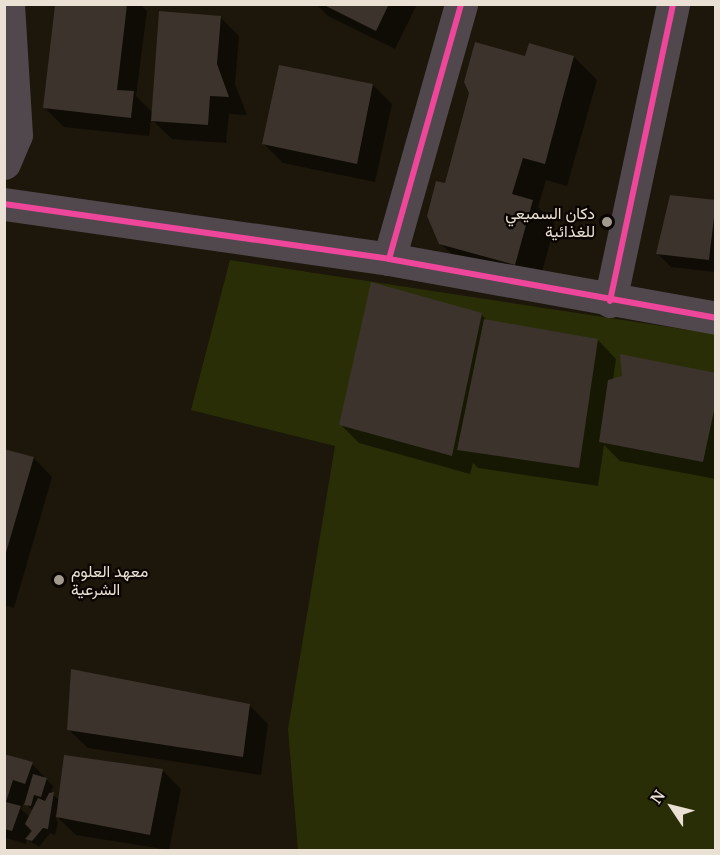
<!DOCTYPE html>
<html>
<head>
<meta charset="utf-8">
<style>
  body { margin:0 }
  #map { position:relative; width:720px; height:855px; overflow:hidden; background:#1d160b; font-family:"PT Serif",Vazirmatn,serif }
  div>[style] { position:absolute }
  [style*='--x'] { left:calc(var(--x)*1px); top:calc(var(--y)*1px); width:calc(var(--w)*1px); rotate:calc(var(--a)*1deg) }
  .green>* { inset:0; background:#2a2e06 }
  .shadow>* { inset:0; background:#0007 }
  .building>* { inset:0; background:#3b332c }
  .minor>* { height:33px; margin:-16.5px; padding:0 16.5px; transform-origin:16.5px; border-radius:16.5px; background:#50484d }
  .cycleway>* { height:6px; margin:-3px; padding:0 3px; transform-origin:3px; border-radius:3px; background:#ed469a }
  .dots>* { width:16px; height:16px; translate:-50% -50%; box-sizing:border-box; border:3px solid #0a0501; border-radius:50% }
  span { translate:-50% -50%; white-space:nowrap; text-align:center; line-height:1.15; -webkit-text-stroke:4.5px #0a0501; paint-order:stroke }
  .poi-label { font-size:16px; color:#eae1d4 }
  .right { translate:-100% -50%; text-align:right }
  .left { translate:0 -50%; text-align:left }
  .frame { position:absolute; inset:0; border:6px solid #eae1d4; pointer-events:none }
  .north { position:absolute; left:642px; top:777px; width:60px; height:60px; -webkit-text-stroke:4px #0a0501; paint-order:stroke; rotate:305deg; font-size:16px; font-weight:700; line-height:24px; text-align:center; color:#eae1d4 }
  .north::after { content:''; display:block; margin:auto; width:21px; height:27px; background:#eae1d4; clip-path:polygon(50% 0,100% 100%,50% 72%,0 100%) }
</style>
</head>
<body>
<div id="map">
  <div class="green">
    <div style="clip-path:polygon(230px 260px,715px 334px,715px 850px,298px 850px,288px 729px,335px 446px,191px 410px)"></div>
  </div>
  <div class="shadow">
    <div style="clip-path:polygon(57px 4px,140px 4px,147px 11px,136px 96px,153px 113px,220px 17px,239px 36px,235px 84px,247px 115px,229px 114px,226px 143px,172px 139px,151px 119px,149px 136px,64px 127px,45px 108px)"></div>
    <div style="clip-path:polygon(316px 4px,417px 4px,395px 49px,328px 16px)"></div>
    <div style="clip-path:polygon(574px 57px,597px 80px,567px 186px,546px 180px,538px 207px,555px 224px,538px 287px,464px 266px,440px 243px,446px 185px,526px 58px)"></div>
    <div style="clip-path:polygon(373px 85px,392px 104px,375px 182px,283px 163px,264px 144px)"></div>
    <div style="clip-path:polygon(716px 202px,716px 272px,671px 267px,657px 253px)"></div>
    <div style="clip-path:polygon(481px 314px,488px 321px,598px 340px,616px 359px,613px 380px,716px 375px,716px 479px,620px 461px,604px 445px,598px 486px,478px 468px,473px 463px,470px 474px,359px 443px,340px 424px)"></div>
    <div style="clip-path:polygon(4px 451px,34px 458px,52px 477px,14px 608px,4px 605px)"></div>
    <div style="clip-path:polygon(249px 705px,268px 724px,261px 775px,88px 748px,69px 730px)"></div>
    <div style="clip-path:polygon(evenodd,4px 755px,32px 764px,53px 786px,51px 794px,60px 800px,162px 770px,181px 789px,169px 850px,76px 835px,55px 815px,58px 823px,55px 835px,50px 833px,39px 847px,27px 839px,26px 844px,4px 837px,4px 755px,24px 802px,33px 811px,30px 817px,21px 809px,24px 802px,4px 755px,31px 828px,34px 831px,28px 838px,31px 828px)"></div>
  </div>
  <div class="building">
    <div style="clip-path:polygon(322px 4px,389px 4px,376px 31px)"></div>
    <div style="clip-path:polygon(55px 5px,127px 5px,117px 90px,134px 91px,131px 118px,43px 108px)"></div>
    <div style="clip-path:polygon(159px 11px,221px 16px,217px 64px,229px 97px,210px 96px,208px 125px,151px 121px)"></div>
    <div style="clip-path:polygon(475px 42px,525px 56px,529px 43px,574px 56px,545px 164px,523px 158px,512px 194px,533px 200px,515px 265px,439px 244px,427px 216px,436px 181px,445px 183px,469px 93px,464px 82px)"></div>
    <div style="clip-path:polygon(279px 65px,373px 84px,357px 164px,262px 144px)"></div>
    <div style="clip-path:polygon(670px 195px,716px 200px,709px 260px,656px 254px)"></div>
    <div style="clip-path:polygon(371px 282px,482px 313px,452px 456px,339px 425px)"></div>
    <div style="clip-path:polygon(484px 319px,598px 339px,579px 468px,457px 450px)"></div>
    <div style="clip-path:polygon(620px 354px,716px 373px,716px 401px,703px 462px,599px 442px,608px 380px,622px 376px)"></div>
    <div style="clip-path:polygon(4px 449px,34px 457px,5px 556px,4px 556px)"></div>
    <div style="clip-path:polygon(71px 669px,250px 704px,243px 757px,67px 730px)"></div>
    <div style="clip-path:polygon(4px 754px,33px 762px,25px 784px,13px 780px,6px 802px,21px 806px,12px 831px,4px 829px)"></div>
    <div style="clip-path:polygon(64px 755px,163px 769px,150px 835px,56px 817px)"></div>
    <div style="clip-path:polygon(33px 774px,47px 778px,41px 797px,34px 795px,31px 806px,24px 805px)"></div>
    <div style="clip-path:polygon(54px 792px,48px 829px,43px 828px,32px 841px,25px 839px,32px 831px,25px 824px,38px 798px,45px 801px,49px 793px)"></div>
  </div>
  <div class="minor">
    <div style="--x:4;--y:163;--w:30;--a:-67"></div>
    <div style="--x:16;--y:135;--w:131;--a:-93.5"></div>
    <div style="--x:4;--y:204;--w:389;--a:8.1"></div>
    <div style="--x:389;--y:259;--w:332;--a:10.2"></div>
    <div style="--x:389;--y:259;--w:265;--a:-74.2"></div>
    <div style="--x:610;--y:301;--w:304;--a:-78"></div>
  </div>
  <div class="cycleway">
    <div style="--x:4;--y:204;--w:389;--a:8.1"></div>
    <div style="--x:389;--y:259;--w:332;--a:10.2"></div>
    <div style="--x:389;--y:259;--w:265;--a:-74.2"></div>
    <div style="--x:610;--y:301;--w:304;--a:-78"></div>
  </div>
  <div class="dots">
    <div style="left:607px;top:222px;background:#a29a8e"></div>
    <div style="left:59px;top:580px;background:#a29a8e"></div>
  </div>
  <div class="poi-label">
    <span class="right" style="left:595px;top:222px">دكان السميعي<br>للغذائية</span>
    <span class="left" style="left:71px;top:580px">معهد العلوم<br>الشرعية</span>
  </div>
  <div class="frame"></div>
  <div class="north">N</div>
</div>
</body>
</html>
